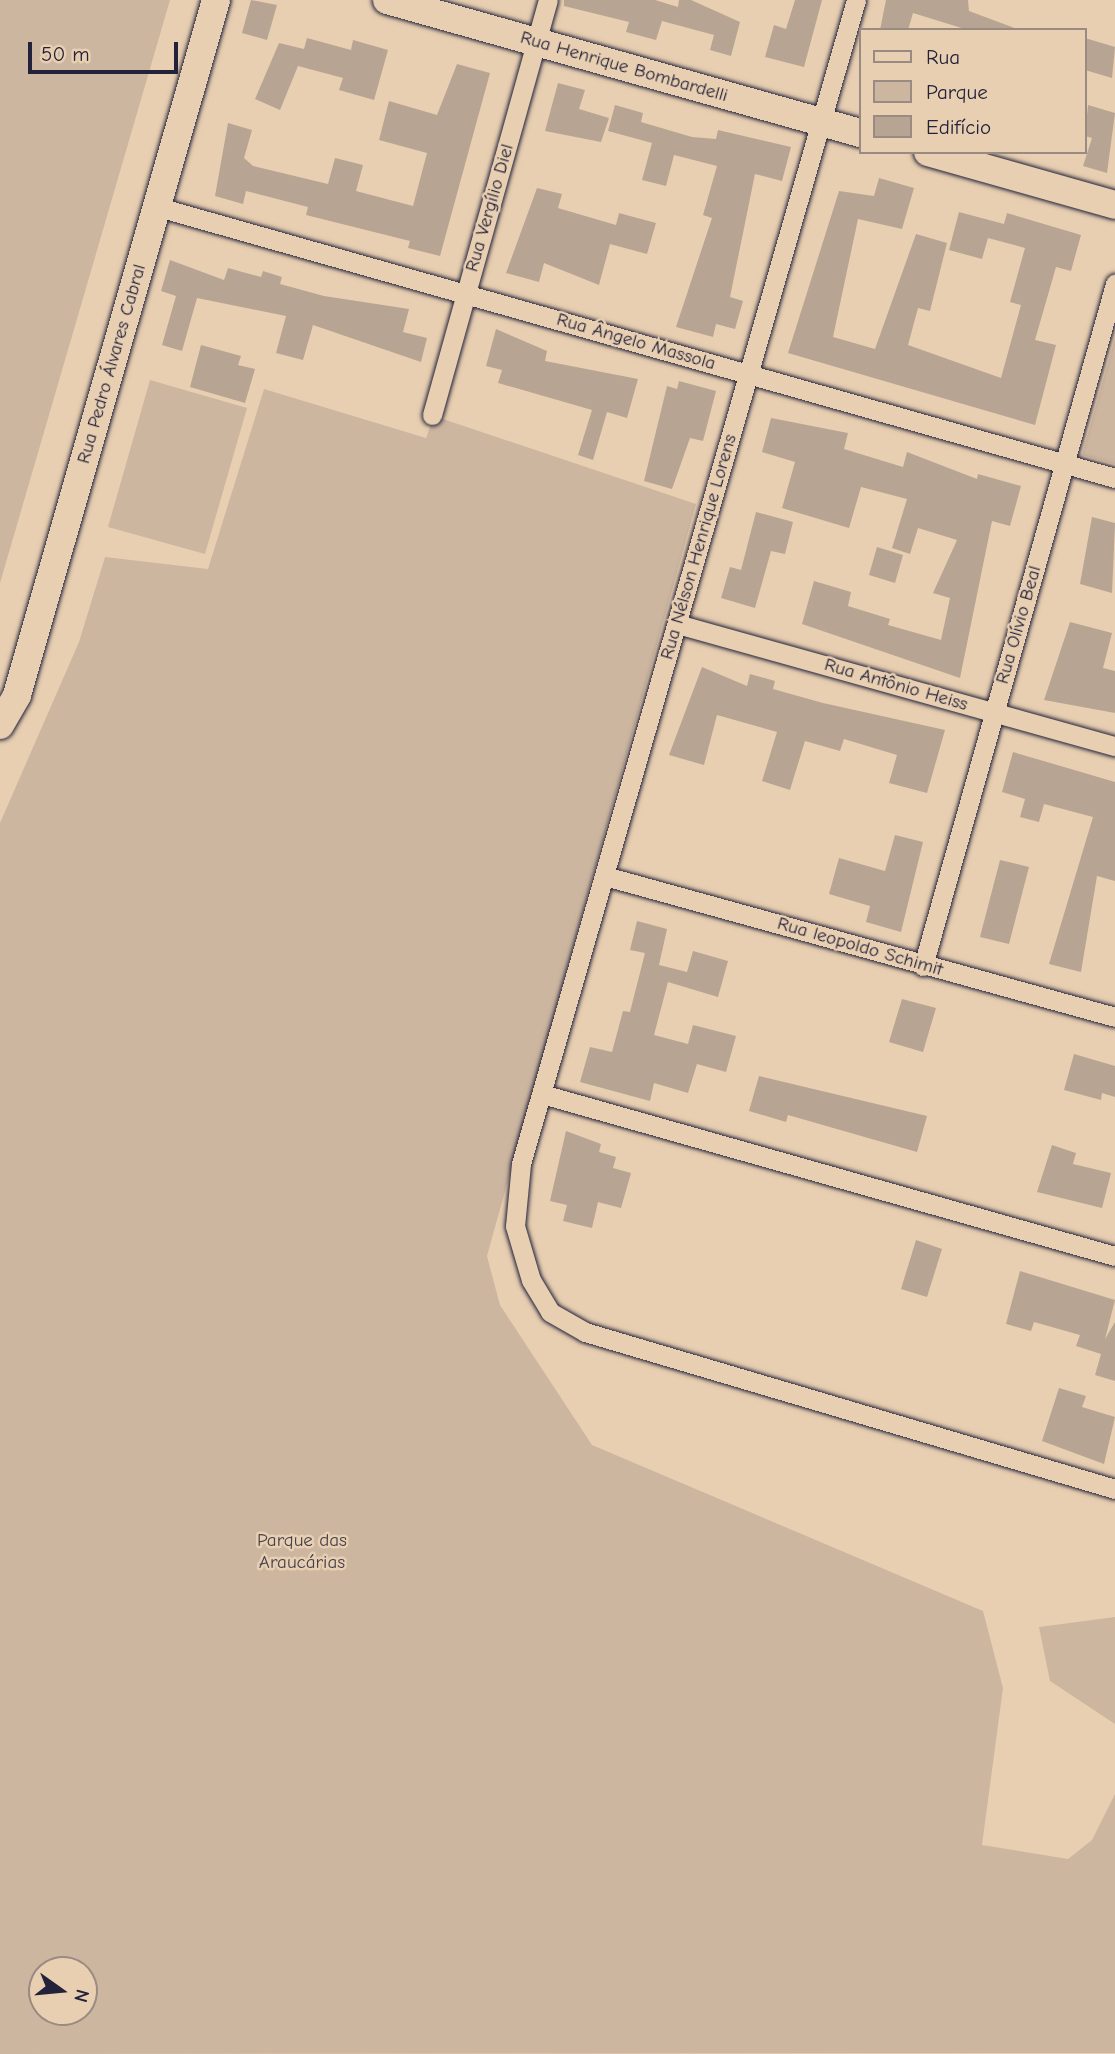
<!DOCTYPE html>
<html>
<head>
<meta charset="utf-8">
<style>
  body { margin:0 }
  #map { position:relative; width:1115px; height:2054px; overflow:hidden; background:#e9cfb1; font-family:"Comic Neue",sans-serif }
  div>[style] { position:absolute }
  [style*='--x'] { left:calc(var(--x)*1px); top:calc(var(--y)*1px); width:calc(var(--w)*1px); rotate:calc(var(--a)*1deg) }
  .green>* { inset:0; background:#ccb6a0 }
  .building>* { inset:0; background:#b7a493 }
  .roads { filter:drop-shadow(0 0 2px #22223b) drop-shadow(0 0 2px #22223b) }
  .street>* { height:19px; margin:-9.5px; padding:0 9.5px; transform-origin:9.5px; border-radius:9.5px; background:#e9cfb1 }
  .secondary>* { height:28px; margin:-14px; padding:0 14px; transform-origin:14px; border-radius:14px; background:#e9cfb1 }
  span { translate:-50% -50%; white-space:nowrap; text-align:center; line-height:1.15; -webkit-text-stroke:5px #e9cfb1; paint-order:stroke }
  .street-label { font-size:19px; color:#22223b }
  .park-label { font-size:19px; color:#44404f }
  .legend { position:absolute; left:859px; top:28px; width:228px; height:126px; box-sizing:border-box; background:#e9cfb1; border:2px solid #998a82; margin:0; padding:9px 12px; list-style:none; font-size:21px; color:#22223b }
  .legend li { display:flex; align-items:center; gap:14px; height:35px }
  .legend b { width:35px; border:2px solid #998a82 }
  .north { position:absolute; left:28px; top:1956px; width:70px; height:70px; box-sizing:border-box; background:#e9cfb1; border:2px solid #998a82; border-radius:50%; rotate:105deg; font-size:19px; font-weight:700; line-height:28px; text-align:center; color:#22223b }
  .north::after { content:''; display:block; margin:auto; width:24px; height:32px; background:#22223b; clip-path:polygon(50% 0,100% 100%,50% 72%,0 100%) }
  .scale { position:absolute; left:28px; top:42px; width:150px; height:32px; box-sizing:border-box; border:4px solid #22223b; border-top:0; padding-left:9px; font-size:21px; line-height:24px; white-space:nowrap; color:#22223b; -webkit-text-stroke:5px #e9cfb1; paint-order:stroke }
</style>
</head>
<body>
<div id="map">
  <div class="green">
    <div style="clip-path:polygon(0 0,170px 0,0 583px)"></div>
    <div style="clip-path:polygon(1115px 338px,1115px 464px,1082px 455px)"></div>
    <div style="clip-path:polygon(150px 380px,247px 408px,205px 554px,108px 527px)"></div>
    <div style="clip-path:polygon(evenodd,264px 389px,426px 438px,434px 416px,696px 504px,487px 1256px,500px 1305px,592px 1445px,983px 1611px,1003px 1688px,982px 1845px,1068px 1859px,1092px 1840px,1115px 1794px,1115px 2053px,0 2054px,0 823px,79px 642px,105px 557px,208px 569px,264px 389px,42px 1970px,84px 1970px,84px 2012px,42px 2012px,42px 1970px)"></div>
    <div style="clip-path:polygon(1115px 1617px,1115px 1724px,1050px 1681px,1039px 1627px)"></div>
  </div>
  <div class="building">
    <div style="clip-path:polygon(251px 0,277px 5px,267px 40px,242px 33px)"></div>
    <div style="clip-path:polygon(564px 0,655px 0,678px 7px,679px 0,691px 0,740px 22px,731px 56px,710px 50px,714px 35px,662px 21px,656px 40px,626px 32px,629px 22px,564px 6px)"></div>
    <div style="clip-path:polygon(795px 0,822px 0,804px 67px,765px 57px,774px 25px,786px 29px)"></div>
    <div style="clip-path:polygon(886px 0,968px 0,969px 11px,1020px 30px,968px 30px,913px 13px,908px 30px,880px 30px)"></div>
    <div style="clip-path:polygon(307px 38px,351px 50px,353px 40px,388px 50px,374px 100px,339px 90px,343px 78px,298px 66px,280px 110px,255px 99px,279px 43px,304px 49px)"></div>
    <div style="clip-path:polygon(1085px 38px,1115px 47px,1112px 78px,1085px 70px)"></div>
    <div style="clip-path:polygon(457px 64px,490px 73px,440px 256px,408px 248px,410px 241px,306px 215px,308px 207px,246px 191px,243px 204px,215px 196px,228px 123px,252px 130px,244px 158px,253px 166px,328px 184px,335px 158px,363px 165px,356px 191px,413px 206px,427px 153px,379px 140px,389px 101px,437px 115px)"></div>
    <div style="clip-path:polygon(558px 83px,585px 90px,579px 109px,609px 118px,601px 142px,545px 131px)"></div>
    <div style="clip-path:polygon(615px 105px,643px 113px,641px 122px,692px 137px,716px 139px,718px 130px,791px 147px,782px 181px,755px 174px,730px 297px,743px 301px,735px 329px,716px 324px,713px 337px,676px 327px,712px 218px,703px 215px,717px 166px,674px 155px,666px 186px,642px 180px,652px 143px,608px 131px)"></div>
    <div style="clip-path:polygon(1088px 105px,1115px 113px,1107px 173px,1083px 166px,1092px 138px,1085px 136px)"></div>
    <div style="clip-path:polygon(879px 178px,914px 188px,902px 229px,858px 219px,833px 337px,875px 349px,916px 234px,947px 243px,930px 311px,918px 308px,908px 345px,1001px 378px,1021px 305px,1010px 302px,1025px 248px,988px 238px,982px 259px,949px 250px,959px 212px,1004px 224px,1007px 213px,1081px 235px,1071px 271px,1056px 267px,1035px 340px,1056px 345px,1035px 425px,788px 353px,839px 191px,874px 196px)"></div>
    <div style="clip-path:polygon(537px 188px,562px 194px,558px 208px,616px 225px,619px 213px,656px 223px,647px 254px,610px 244px,599px 285px,544px 263px,539px 282px,506px 273px)"></div>
    <div style="clip-path:polygon(170px 260px,224px 280px,228px 268px,261px 277px,263px 271px,282px 277px,280px 284px,324px 296px,409px 309px,403px 332px,427px 338px,421px 362px,313px 325px,303px 360px,276px 353px,286px 316px,197px 298px,182px 351px,162px 345px,176px 296px,161px 291px)"></div>
    <div style="clip-path:polygon(496px 329px,547px 351px,545px 361px,638px 379px,627px 418px,607px 412px,593px 460px,578px 455px,592px 410px,498px 383px,502px 370px,486px 366px)"></div>
    <div style="clip-path:polygon(201px 345px,241px 356px,238px 365px,255px 369px,245px 403px,190px 387px)"></div>
    <div style="clip-path:polygon(679px 381px,716px 391px,703px 441px,690px 438px,672px 489px,644px 481px,667px 386px,677px 389px)"></div>
    <div style="clip-path:polygon(771px 418px,848px 433px,844px 449px,903px 467px,907px 452px,977px 479px,978px 474px,1021px 486px,1010px 526px,992px 521px,960px 678px,802px 624px,814px 581px,851px 592px,848px 606px,890px 619px,888px 625px,941px 640px,950px 598px,933px 593px,957px 540px,918px 528px,910px 554px,892px 548px,907px 499px,861px 487px,849px 528px,782px 508px,795px 462px,762px 452px)"></div>
    <div style="clip-path:polygon(756px 512px,793px 522px,785px 554px,771px 551px,755px 608px,721px 598px,730px 567px,741px 570px)"></div>
    <div style="clip-path:polygon(1092px 517px,1115px 523px,1112px 593px,1080px 584px)"></div>
    <div style="clip-path:polygon(877px 547px,903px 555px,895px 583px,869px 575px)"></div>
    <div style="clip-path:polygon(1070px 622px,1112px 633px,1103px 668px,1115px 671px,1115px 713px,1044px 700px)"></div>
    <div style="clip-path:polygon(702px 667px,747px 686px,750px 674px,775px 681px,773px 689px,823px 703px,945px 730px,927px 793px,889px 783px,897px 755px,844px 739px,840px 751px,805px 741px,790px 790px,762px 781px,777px 732px,717px 715px,704px 765px,669px 755px)"></div>
    <div style="clip-path:polygon(1013px 752px,1115px 782px,1115px 881px,1097px 876px,1081px 972px,1049px 964px,1093px 817px,1044px 804px,1039px 822px,1020px 817px,1025px 799px,1002px 792px)"></div>
    <div style="clip-path:polygon(895px 835px,923px 842px,901px 932px,866px 922px,870px 906px,829px 894px,839px 858px,885px 871px)"></div>
    <div style="clip-path:polygon(1000px 860px,1029px 867px,1009px 944px,980px 937px)"></div>
    <div style="clip-path:polygon(637px 921px,667px 929px,659px 965px,687px 972px,693px 951px,728px 961px,718px 997px,668px 982px,654px 1035px,688px 1044px,693px 1025px,736px 1036px,726px 1072px,697px 1064px,688px 1093px,654px 1083px,650px 1101px,580px 1082px,590px 1047px,612px 1052px,623px 1011px,630px 1012px,645px 953px,630px 950px)"></div>
    <div style="clip-path:polygon(902px 999px,936px 1008px,923px 1052px,889px 1042px)"></div>
    <div style="clip-path:polygon(1074px 1054px,1115px 1066px,1115px 1097px,1102px 1093px,1101px 1100px,1064px 1090px)"></div>
    <div style="clip-path:polygon(759px 1076px,927px 1116px,917px 1152px,788px 1115px,786px 1122px,749px 1111px)"></div>
    <div style="clip-path:polygon(566px 1131px,601px 1144px,599px 1152px,616px 1157px,613px 1168px,631px 1173px,621px 1208px,598px 1202px,592px 1228px,563px 1221px,567px 1205px,550px 1201px)"></div>
    <div style="clip-path:polygon(1052px 1145px,1076px 1153px,1073px 1164px,1111px 1173px,1102px 1208px,1037px 1192px)"></div>
    <div style="clip-path:polygon(916px 1240px,942px 1249px,927px 1297px,901px 1289px)"></div>
    <div style="clip-path:polygon(1020px 1271px,1115px 1300px,1105px 1339px,1115px 1322px,1115px 1381px,1095px 1375px,1101px 1354px,1076px 1346px,1080px 1335px,1034px 1322px,1031px 1331px,1006px 1324px)"></div>
    <div style="clip-path:polygon(1059px 1388px,1086px 1396px,1082px 1407px,1115px 1417px,1104px 1464px,1042px 1441px)"></div>
  </div>
  <div class="roads">
    <div class="street">
      <div style="--x:856;--y:0;--w:1211;--a:106.06"></div>
      <div style="--x:521;--y:1164;--w:62;--a:95.5"></div>
      <div style="--x:515;--y:1226;--w:56;--a:73.5"></div>
      <div style="--x:531;--y:1280;--w:37;--a:59"></div>
      <div style="--x:550;--y:1312;--w:40;--a:29.7"></div>
      <div style="--x:585;--y:1332;--w:553;--a:16.5"></div>
      <div style="--x:158;--y:207;--w:995;--a:15.81"></div>
      <div style="--x:432;--y:415;--w:431;--a:-74.4"></div>
      <div style="--x:677;--y:624;--w:455;--a:15.6"></div>
      <div style="--x:605;--y:876;--w:529;--a:15.45"></div>
      <div style="--x:923;--y:966;--w:709;--a:-74.28"></div>
      <div style="--x:542;--y:1094;--w:595;--a:15.79"></div>
    </div>
    <div class="secondary">
      <div style="--x:387;--y:0;--w:492;--a:15.7"></div>
      <div style="--x:928;--y:152;--w:194;--a:15.8"></div>
      <div style="--x:0;--y:725;--w:34;--a:-60"></div>
      <div style="--x:17;--y:695;--w:723;--a:-74.02"></div>
    </div>
  </div>
  <div class="street-label">
    <span style="left:624px;top:67px;rotate:16deg">Rua Henrique Bombardelli</span>
    <span style="left:490px;top:208px;rotate:-74deg">Rua Vergílio Diel</span>
    <span style="left:636px;top:342px;rotate:16deg">Rua Ângelo Massola</span>
    <span style="left:112px;top:364px;rotate:-74deg">Rua Pedro Álvares Cabral</span>
    <span style="left:699px;top:547px;rotate:-74deg">Rua Nélson Henrique Lorens</span>
    <span style="left:1019px;top:625px;rotate:-74deg">Rua Olívio Beal</span>
    <span style="left:896px;top:685px;rotate:16deg">Rua Antônio Heiss</span>
    <span style="left:860px;top:947px;rotate:16deg">Rua leopoldo Schimit</span>
  </div>
  <div class="park-label">
    <span style="left:302px;top:1552px">Parque das<br>Araucárias</span>
  </div>
  <ul class="legend">
  <li><b style="height:9px;background:#e9cfb1"></b>Rua</li>
  <li><b style="height:19px;background:#ccb6a0"></b>Parque</li>
  <li><b style="height:19px;background:#b7a493"></b>Edifício</li>
  </ul>
  <div class="north">N</div>
  <div class="scale">50 m</div>
</div>
</body>
</html>
